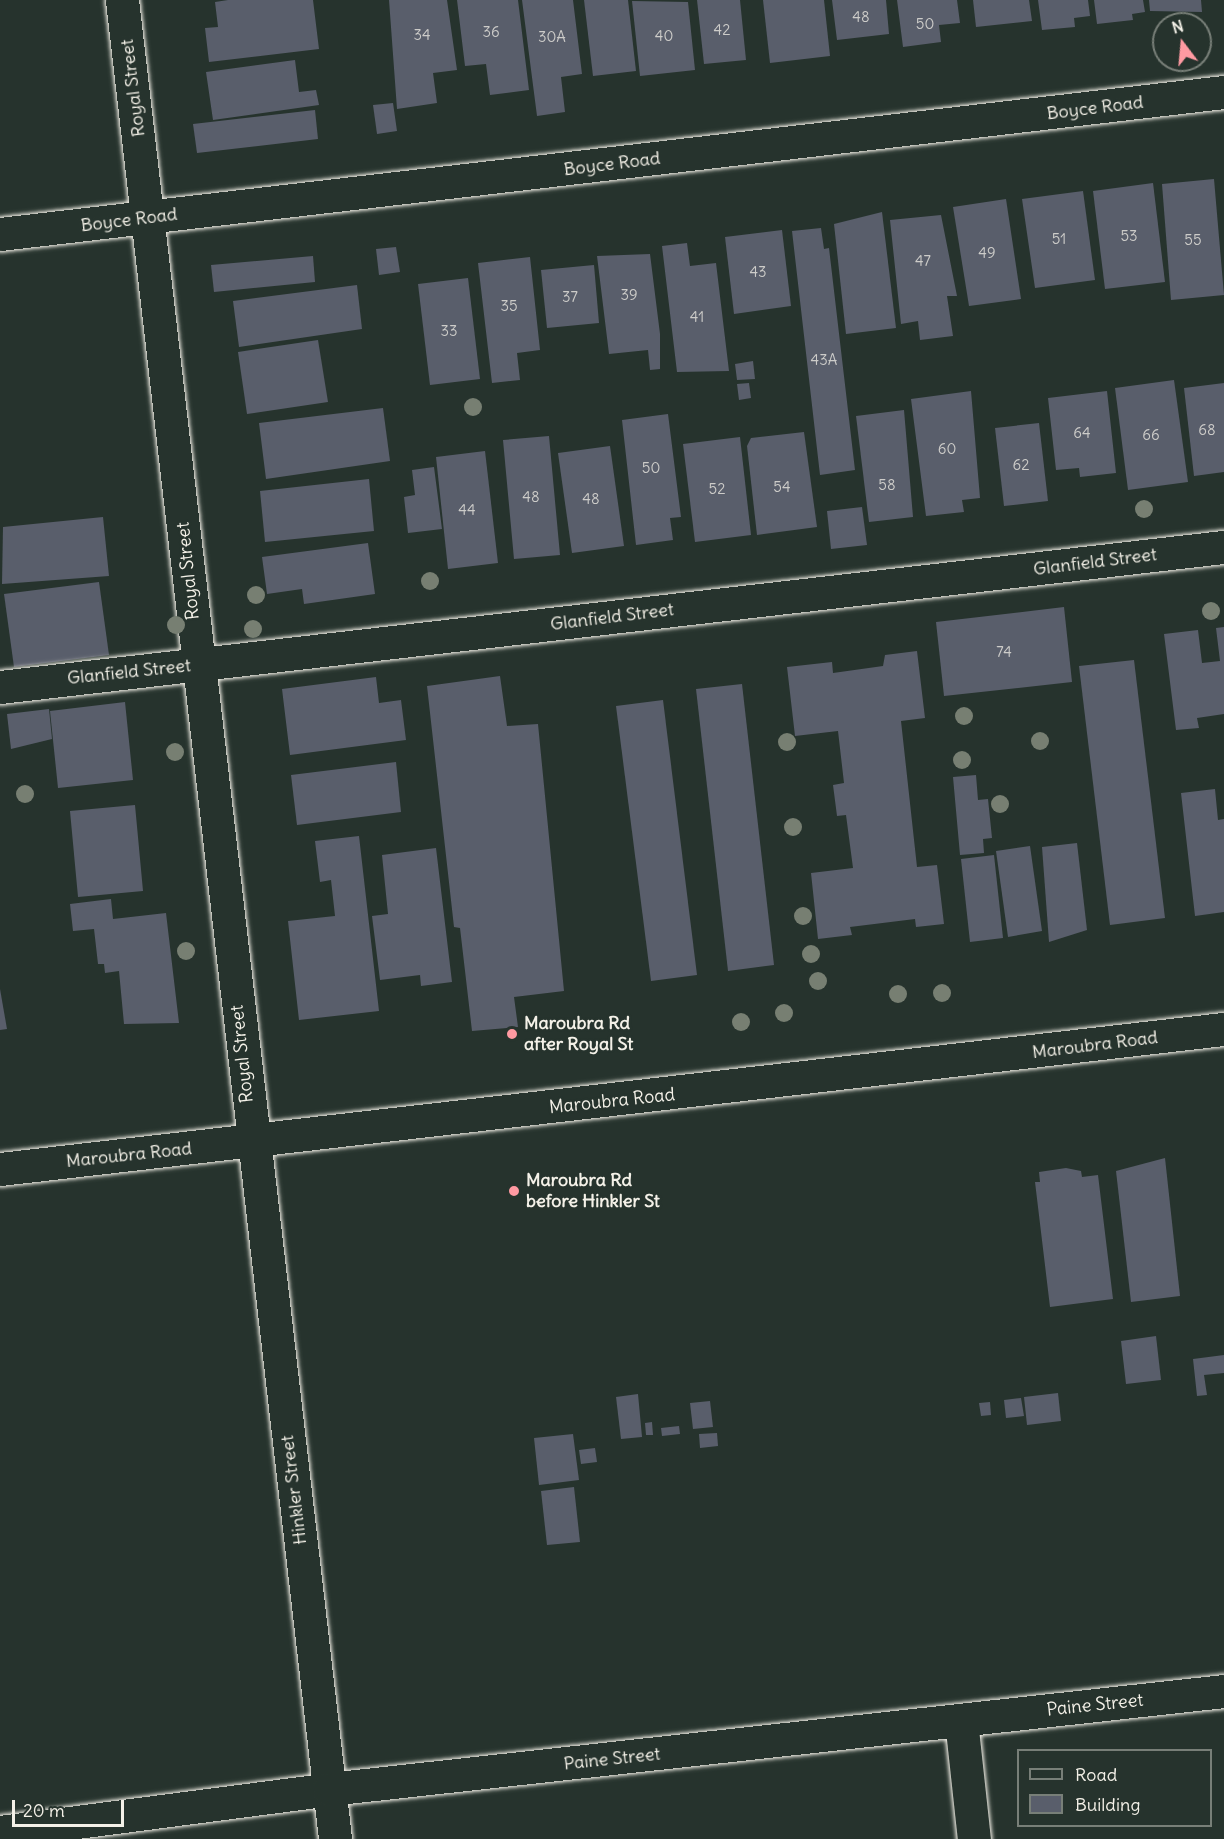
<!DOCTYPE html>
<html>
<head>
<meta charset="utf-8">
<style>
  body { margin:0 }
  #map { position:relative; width:1224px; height:1839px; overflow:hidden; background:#26332d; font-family:Delius,sans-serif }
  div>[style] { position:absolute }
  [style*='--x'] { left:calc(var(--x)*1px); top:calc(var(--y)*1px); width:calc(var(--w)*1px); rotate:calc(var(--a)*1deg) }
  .building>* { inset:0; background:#595e6b }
  .roads { filter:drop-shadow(0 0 2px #f4f1e8) drop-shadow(0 0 2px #f4f1e8) }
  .minor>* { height:33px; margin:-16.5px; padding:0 16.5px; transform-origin:16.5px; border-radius:16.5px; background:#26332d }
  .secondary>* { height:33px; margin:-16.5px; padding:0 16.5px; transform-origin:16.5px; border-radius:16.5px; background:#26332d }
  .trees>* { width:18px; height:18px; margin:-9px; border-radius:50%; background:#777f72 }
  .dots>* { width:16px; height:16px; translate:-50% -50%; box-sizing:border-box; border:3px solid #26332d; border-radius:50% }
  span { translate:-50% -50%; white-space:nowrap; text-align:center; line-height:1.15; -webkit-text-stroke:5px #26332d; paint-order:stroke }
  .number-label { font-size:15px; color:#cdccc9 }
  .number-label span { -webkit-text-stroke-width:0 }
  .street-label { font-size:18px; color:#f4f1e8 }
  .poi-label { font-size:18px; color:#f4f1e8; font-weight:700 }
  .left { translate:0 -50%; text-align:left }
  .legend { position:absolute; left:1017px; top:1749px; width:195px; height:78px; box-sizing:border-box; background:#26332d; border:2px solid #787f78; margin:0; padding:8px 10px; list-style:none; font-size:18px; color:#f4f1e8 }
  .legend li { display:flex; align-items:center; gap:12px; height:30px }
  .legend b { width:30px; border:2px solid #787f78 }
  .north { position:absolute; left:1152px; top:12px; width:60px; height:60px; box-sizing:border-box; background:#26332d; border:2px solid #787f78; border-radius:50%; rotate:344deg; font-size:16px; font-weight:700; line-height:24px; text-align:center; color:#f4f1e8 }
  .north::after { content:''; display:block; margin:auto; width:21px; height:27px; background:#ff9aa2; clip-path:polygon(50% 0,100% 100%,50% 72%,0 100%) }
  .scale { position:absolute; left:12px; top:1800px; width:112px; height:27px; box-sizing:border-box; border:3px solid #f4f1e8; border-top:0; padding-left:8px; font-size:18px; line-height:21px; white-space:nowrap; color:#f4f1e8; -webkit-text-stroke:4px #26332d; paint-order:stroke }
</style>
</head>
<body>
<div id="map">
  <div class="building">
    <div style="clip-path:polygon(228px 0,313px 0,319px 49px,209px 62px,205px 28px,218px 27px,215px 2px)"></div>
    <div style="clip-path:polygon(389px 0,447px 0,457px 70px,433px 73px,437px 103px,397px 109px)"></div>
    <div style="clip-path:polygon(457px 0,518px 0,529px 90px,490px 95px,486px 64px,465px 66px)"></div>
    <div style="clip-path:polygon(522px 0,573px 0,582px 74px,561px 77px,565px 112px,537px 116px)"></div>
    <div style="clip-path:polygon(584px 0,628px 0,636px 71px,593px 76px)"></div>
    <div style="clip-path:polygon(697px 0,740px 0,746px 60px,704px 64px)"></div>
    <div style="clip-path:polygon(763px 0,824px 0,830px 56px,770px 63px)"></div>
    <div style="clip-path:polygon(832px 0,886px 0,889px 34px,837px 40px)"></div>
    <div style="clip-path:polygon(897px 0,957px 0,960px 23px,939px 25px,941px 42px,903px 47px)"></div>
    <div style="clip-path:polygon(973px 0,1029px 0,1032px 21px,976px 27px)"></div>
    <div style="clip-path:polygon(1038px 0,1088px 0,1090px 16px,1074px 18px,1075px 27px,1042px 30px)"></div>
    <div style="clip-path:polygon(1094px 0,1143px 0,1145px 12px,1132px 14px,1133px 20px,1097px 24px)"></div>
    <div style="clip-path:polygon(1149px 0,1201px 0,1202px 12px,1150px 11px)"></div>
    <div style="clip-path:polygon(632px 1px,688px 2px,695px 70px,640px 76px)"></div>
    <div style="clip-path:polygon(295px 60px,299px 92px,316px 90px,319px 105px,213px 120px,206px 72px)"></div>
    <div style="clip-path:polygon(393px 103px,397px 131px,377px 134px,373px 105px)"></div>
    <div style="clip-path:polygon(315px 110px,318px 139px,197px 153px,193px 124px)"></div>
    <div style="clip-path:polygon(1214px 179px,1224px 295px,1171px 300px,1162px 184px)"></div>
    <div style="clip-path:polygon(1153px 183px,1165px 282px,1105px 289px,1093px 191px)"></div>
    <div style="clip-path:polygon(1083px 191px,1095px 280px,1035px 288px,1022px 199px)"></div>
    <div style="clip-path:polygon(1006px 199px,1021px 299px,969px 306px,953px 207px)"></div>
    <div style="clip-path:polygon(882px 212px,896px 328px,846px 334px,834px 224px)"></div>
    <div style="clip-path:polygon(941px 215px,957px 296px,947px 296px,953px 336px,920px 340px,918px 321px,901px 324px,890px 220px)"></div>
    <div style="clip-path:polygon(821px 228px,824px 249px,829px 248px,855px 470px,820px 475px,792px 231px)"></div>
    <div style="clip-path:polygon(782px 230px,791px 306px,734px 314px,725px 237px)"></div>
    <div style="clip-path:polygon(687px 243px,690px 266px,716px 263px,729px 371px,677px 372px,662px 246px)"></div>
    <div style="clip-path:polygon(396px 247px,400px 272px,379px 275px,376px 249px)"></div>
    <div style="clip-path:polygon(650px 254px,660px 334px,660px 369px,650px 370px,648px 350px,609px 354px,597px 256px)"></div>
    <div style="clip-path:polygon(313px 256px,315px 282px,214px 292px,211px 265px)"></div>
    <div style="clip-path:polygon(530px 257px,540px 350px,517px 353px,520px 380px,492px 383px,478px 263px)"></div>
    <div style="clip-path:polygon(594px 265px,599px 323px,547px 328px,541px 270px)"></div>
    <div style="clip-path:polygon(468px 278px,480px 379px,430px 385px,418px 284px)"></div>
    <div style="clip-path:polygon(357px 285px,362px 329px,239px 347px,233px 301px)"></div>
    <div style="clip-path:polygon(318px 340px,328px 402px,247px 414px,238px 352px)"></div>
    <div style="clip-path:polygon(753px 361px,755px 379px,737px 380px,735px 364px)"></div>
    <div style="clip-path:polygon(1174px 380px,1188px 482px,1128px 490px,1115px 388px)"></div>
    <div style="clip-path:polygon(749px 383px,751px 398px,739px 400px,737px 384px)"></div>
    <div style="clip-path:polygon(1224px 383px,1224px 472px,1194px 476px,1184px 388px)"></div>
    <div style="clip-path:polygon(971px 391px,980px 498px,962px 500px,964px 512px,926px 516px,911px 399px)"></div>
    <div style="clip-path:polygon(1107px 391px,1116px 473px,1080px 477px,1079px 468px,1056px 470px,1048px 398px)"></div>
    <div style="clip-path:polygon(383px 408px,390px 461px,266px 479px,259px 423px)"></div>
    <div style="clip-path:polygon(904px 410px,913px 517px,869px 522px,856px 416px)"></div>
    <div style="clip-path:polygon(668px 414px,681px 517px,670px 518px,673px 540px,636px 545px,622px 420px)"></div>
    <div style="clip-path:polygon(1039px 423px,1048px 501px,1004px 506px,995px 428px)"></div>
    <div style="clip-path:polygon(804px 432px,817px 527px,757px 535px,747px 446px,751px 438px)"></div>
    <div style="clip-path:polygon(549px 436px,560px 555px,514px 559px,503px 440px)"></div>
    <div style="clip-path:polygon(740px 437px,751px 535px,695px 542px,683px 444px)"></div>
    <div style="clip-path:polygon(610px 446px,624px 546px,572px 553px,558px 453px)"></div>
    <div style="clip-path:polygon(485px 451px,498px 563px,448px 569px,436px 457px)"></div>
    <div style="clip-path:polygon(434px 467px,442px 529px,408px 533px,404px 497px,415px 495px,412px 470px)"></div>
    <div style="clip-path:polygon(369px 479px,374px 531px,265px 542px,260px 491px)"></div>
    <div style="clip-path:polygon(862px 507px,867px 545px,831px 549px,827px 511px)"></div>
    <div style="clip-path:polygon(103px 517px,109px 576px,2px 584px,3px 527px)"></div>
    <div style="clip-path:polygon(368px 543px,375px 594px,304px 604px,302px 589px,267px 594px,262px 557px)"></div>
    <div style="clip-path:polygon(99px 582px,109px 655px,14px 667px,4px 594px)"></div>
    <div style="clip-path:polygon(1064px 607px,1072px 682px,944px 696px,936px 622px)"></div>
    <div style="clip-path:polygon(1224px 627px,1224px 714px,1197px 718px,1199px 728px,1176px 730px,1164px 634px,1198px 630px,1202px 663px,1220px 661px,1216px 628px)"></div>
    <div style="clip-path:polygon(917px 651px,925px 718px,901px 721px,917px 867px,937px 865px,944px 924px,916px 927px,915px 919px,850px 927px,852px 935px,818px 939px,811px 873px,853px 868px,846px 815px,837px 816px,833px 785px,844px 783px,838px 731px,795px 736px,787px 667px,832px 662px,833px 673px,883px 666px,885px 655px)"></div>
    <div style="clip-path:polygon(1134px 660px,1165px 918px,1110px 925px,1079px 666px)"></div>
    <div style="clip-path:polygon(500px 676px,507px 726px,538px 724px,564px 991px,514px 997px,518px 1027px,472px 1031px,460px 928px,454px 927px,427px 686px)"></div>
    <div style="clip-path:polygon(376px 677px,379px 703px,401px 700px,406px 740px,290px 755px,282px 689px)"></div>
    <div style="clip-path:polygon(742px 684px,774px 965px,728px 971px,696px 689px)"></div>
    <div style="clip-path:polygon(663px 700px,697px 975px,651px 981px,616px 706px)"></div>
    <div style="clip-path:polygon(125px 702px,133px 780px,58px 788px,50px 711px)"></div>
    <div style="clip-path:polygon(49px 709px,52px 739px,11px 749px,7px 714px)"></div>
    <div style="clip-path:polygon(396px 762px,401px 812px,297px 825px,291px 775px)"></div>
    <div style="clip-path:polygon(976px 775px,978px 800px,988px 799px,992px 838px,983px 839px,984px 853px,960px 855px,953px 777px)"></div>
    <div style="clip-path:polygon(1215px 789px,1218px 820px,1224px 819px,1224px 912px,1195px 916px,1181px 793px)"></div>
    <div style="clip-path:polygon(135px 805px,143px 891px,78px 897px,70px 811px)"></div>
    <div style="clip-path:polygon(359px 836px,379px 1011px,299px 1020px,288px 921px,335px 916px,331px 880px,320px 882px,315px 841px)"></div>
    <div style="clip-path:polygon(1077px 843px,1087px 930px,1049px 942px,1042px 847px)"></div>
    <div style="clip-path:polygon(1030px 846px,1042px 931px,1008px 937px,996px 851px)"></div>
    <div style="clip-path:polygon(436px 848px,452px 982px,421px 986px,420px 975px,380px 980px,372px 916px,388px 914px,382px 855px)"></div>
    <div style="clip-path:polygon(994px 855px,1003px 938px,970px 942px,961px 859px)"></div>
    <div style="clip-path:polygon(111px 899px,113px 919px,166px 913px,179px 1023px,124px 1024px,119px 971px,105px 973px,104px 964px,98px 964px,94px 929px,73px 931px,70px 904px)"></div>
    <div style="clip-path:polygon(0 989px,7px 1029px,0 1030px)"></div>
    <div style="clip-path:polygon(1165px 1158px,1180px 1296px,1131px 1302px,1116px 1171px)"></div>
    <div style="clip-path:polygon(1066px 1168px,1081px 1171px,1082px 1177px,1098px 1175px,1113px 1299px,1050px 1307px,1035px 1182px,1040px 1182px,1039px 1172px)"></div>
    <div style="clip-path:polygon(1156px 1336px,1161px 1380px,1126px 1384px,1121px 1341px)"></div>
    <div style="clip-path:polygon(1224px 1355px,1224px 1373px,1204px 1375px,1207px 1395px,1197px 1396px,1193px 1359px)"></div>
    <div style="clip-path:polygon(1058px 1393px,1061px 1421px,1027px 1425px,1024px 1397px)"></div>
    <div style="clip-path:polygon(638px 1394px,642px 1437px,621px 1439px,616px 1397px)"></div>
    <div style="clip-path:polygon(1021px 1398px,1024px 1416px,1006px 1418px,1004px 1400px)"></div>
    <div style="clip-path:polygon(710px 1401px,713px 1427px,693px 1429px,690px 1403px)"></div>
    <div style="clip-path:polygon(990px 1402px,991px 1415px,981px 1416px,979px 1403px)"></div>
    <div style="clip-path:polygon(652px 1422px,653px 1435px,646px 1435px,645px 1423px)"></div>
    <div style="clip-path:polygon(679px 1426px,680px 1434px,662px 1436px,661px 1428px)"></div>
    <div style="clip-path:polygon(717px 1433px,718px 1446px,700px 1448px,699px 1434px)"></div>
    <div style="clip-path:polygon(573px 1434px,579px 1480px,539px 1485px,534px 1438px)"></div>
    <div style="clip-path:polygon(595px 1448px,597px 1462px,581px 1464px,579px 1450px)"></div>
    <div style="clip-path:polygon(574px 1487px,580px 1542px,547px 1545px,541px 1491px)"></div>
  </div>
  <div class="roads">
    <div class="minor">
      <div style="--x:122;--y:0;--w:1851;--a:83.39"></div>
      <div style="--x:0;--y:234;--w:1232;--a:-6.62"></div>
      <div style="--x:0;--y:687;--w:1232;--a:-6.53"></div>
      <div style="--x:961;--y:1720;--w:120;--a:83.8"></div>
      <div style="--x:0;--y:1832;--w:332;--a:-7.4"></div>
      <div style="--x:329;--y:1789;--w:900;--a:-6.25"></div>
    </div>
    <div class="secondary">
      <div style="--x:0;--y:1169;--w:1232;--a:-6.53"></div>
    </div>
  </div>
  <div class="trees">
    <div style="left:473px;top:407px"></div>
    <div style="left:1144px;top:509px"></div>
    <div style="left:430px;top:581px"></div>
    <div style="left:256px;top:595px"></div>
    <div style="left:1211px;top:611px"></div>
    <div style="left:176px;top:625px"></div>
    <div style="left:253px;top:629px"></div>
    <div style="left:964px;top:716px"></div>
    <div style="left:1040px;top:741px"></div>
    <div style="left:787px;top:742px"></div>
    <div style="left:175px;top:752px"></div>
    <div style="left:962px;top:760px"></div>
    <div style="left:25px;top:794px"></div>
    <div style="left:1000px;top:804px"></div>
    <div style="left:793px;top:827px"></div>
    <div style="left:803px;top:916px"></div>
    <div style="left:186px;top:951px"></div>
    <div style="left:811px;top:954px"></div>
    <div style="left:818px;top:981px"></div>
    <div style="left:942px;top:993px"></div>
    <div style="left:898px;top:994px"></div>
    <div style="left:784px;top:1013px"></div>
    <div style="left:741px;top:1022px"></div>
  </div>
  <div class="dots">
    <div style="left:512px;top:1034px;background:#ff9aa2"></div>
    <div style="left:514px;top:1191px;background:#ff9aa2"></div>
  </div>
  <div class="number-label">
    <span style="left:861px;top:17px">48</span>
    <span style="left:925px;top:24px">50</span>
    <span style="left:722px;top:30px">42</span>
    <span style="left:491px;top:32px">36</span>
    <span style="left:422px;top:35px">34</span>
    <span style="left:664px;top:36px">40</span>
    <span style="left:552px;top:37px">30A</span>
    <span style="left:1129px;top:236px">53</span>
    <span style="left:1059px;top:239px">51</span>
    <span style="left:1193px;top:240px">55</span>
    <span style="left:987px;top:253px">49</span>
    <span style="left:923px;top:261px">47</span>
    <span style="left:758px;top:272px">43</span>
    <span style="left:629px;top:295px">39</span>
    <span style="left:570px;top:297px">37</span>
    <span style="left:509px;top:306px">35</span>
    <span style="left:697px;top:317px">41</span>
    <span style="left:449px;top:331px">33</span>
    <span style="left:824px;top:360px">43A</span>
    <span style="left:1207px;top:430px">68</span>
    <span style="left:1082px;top:433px">64</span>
    <span style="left:1151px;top:435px">66</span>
    <span style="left:947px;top:449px">60</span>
    <span style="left:1021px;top:465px">62</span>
    <span style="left:651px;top:468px">50</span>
    <span style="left:887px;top:485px">58</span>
    <span style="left:782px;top:487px">54</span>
    <span style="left:717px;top:489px">52</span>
    <span style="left:531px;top:497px">48</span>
    <span style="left:591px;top:499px">48</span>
    <span style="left:467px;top:510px">44</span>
    <span style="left:1004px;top:652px">74</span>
  </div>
  <div class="street-label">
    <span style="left:133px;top:88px;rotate:-97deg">Royal Street</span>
    <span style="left:1095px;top:108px;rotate:-7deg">Boyce Road</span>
    <span style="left:612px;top:164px;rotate:-7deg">Boyce Road</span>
    <span style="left:129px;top:220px;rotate:-7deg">Boyce Road</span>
    <span style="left:1095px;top:562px;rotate:-7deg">Glanfield Street</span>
    <span style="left:188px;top:571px;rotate:-96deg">Royal Street</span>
    <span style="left:612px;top:617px;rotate:-7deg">Glanfield Street</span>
    <span style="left:129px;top:672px;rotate:-6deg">Glanfield Street</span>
    <span style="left:1095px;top:1045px;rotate:-7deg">Maroubra Road</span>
    <span style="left:242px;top:1054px;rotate:-96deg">Royal Street</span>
    <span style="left:612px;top:1101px;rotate:-6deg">Maroubra Road</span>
    <span style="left:129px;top:1155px;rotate:-6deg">Maroubra Road</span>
    <span style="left:294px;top:1490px;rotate:-97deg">Hinkler Street</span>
    <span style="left:1095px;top:1705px;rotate:-6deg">Paine Street</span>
    <span style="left:612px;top:1759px;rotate:-6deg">Paine Street</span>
  </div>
  <div class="poi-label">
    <span class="left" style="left:524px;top:1034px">Maroubra Rd<br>after Royal St</span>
    <span class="left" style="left:526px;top:1191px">Maroubra Rd<br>before Hinkler St</span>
  </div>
  <ul class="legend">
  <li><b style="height:8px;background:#26332d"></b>Road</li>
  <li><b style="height:16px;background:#595e6b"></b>Building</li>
  </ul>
  <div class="north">N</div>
  <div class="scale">20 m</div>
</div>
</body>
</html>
